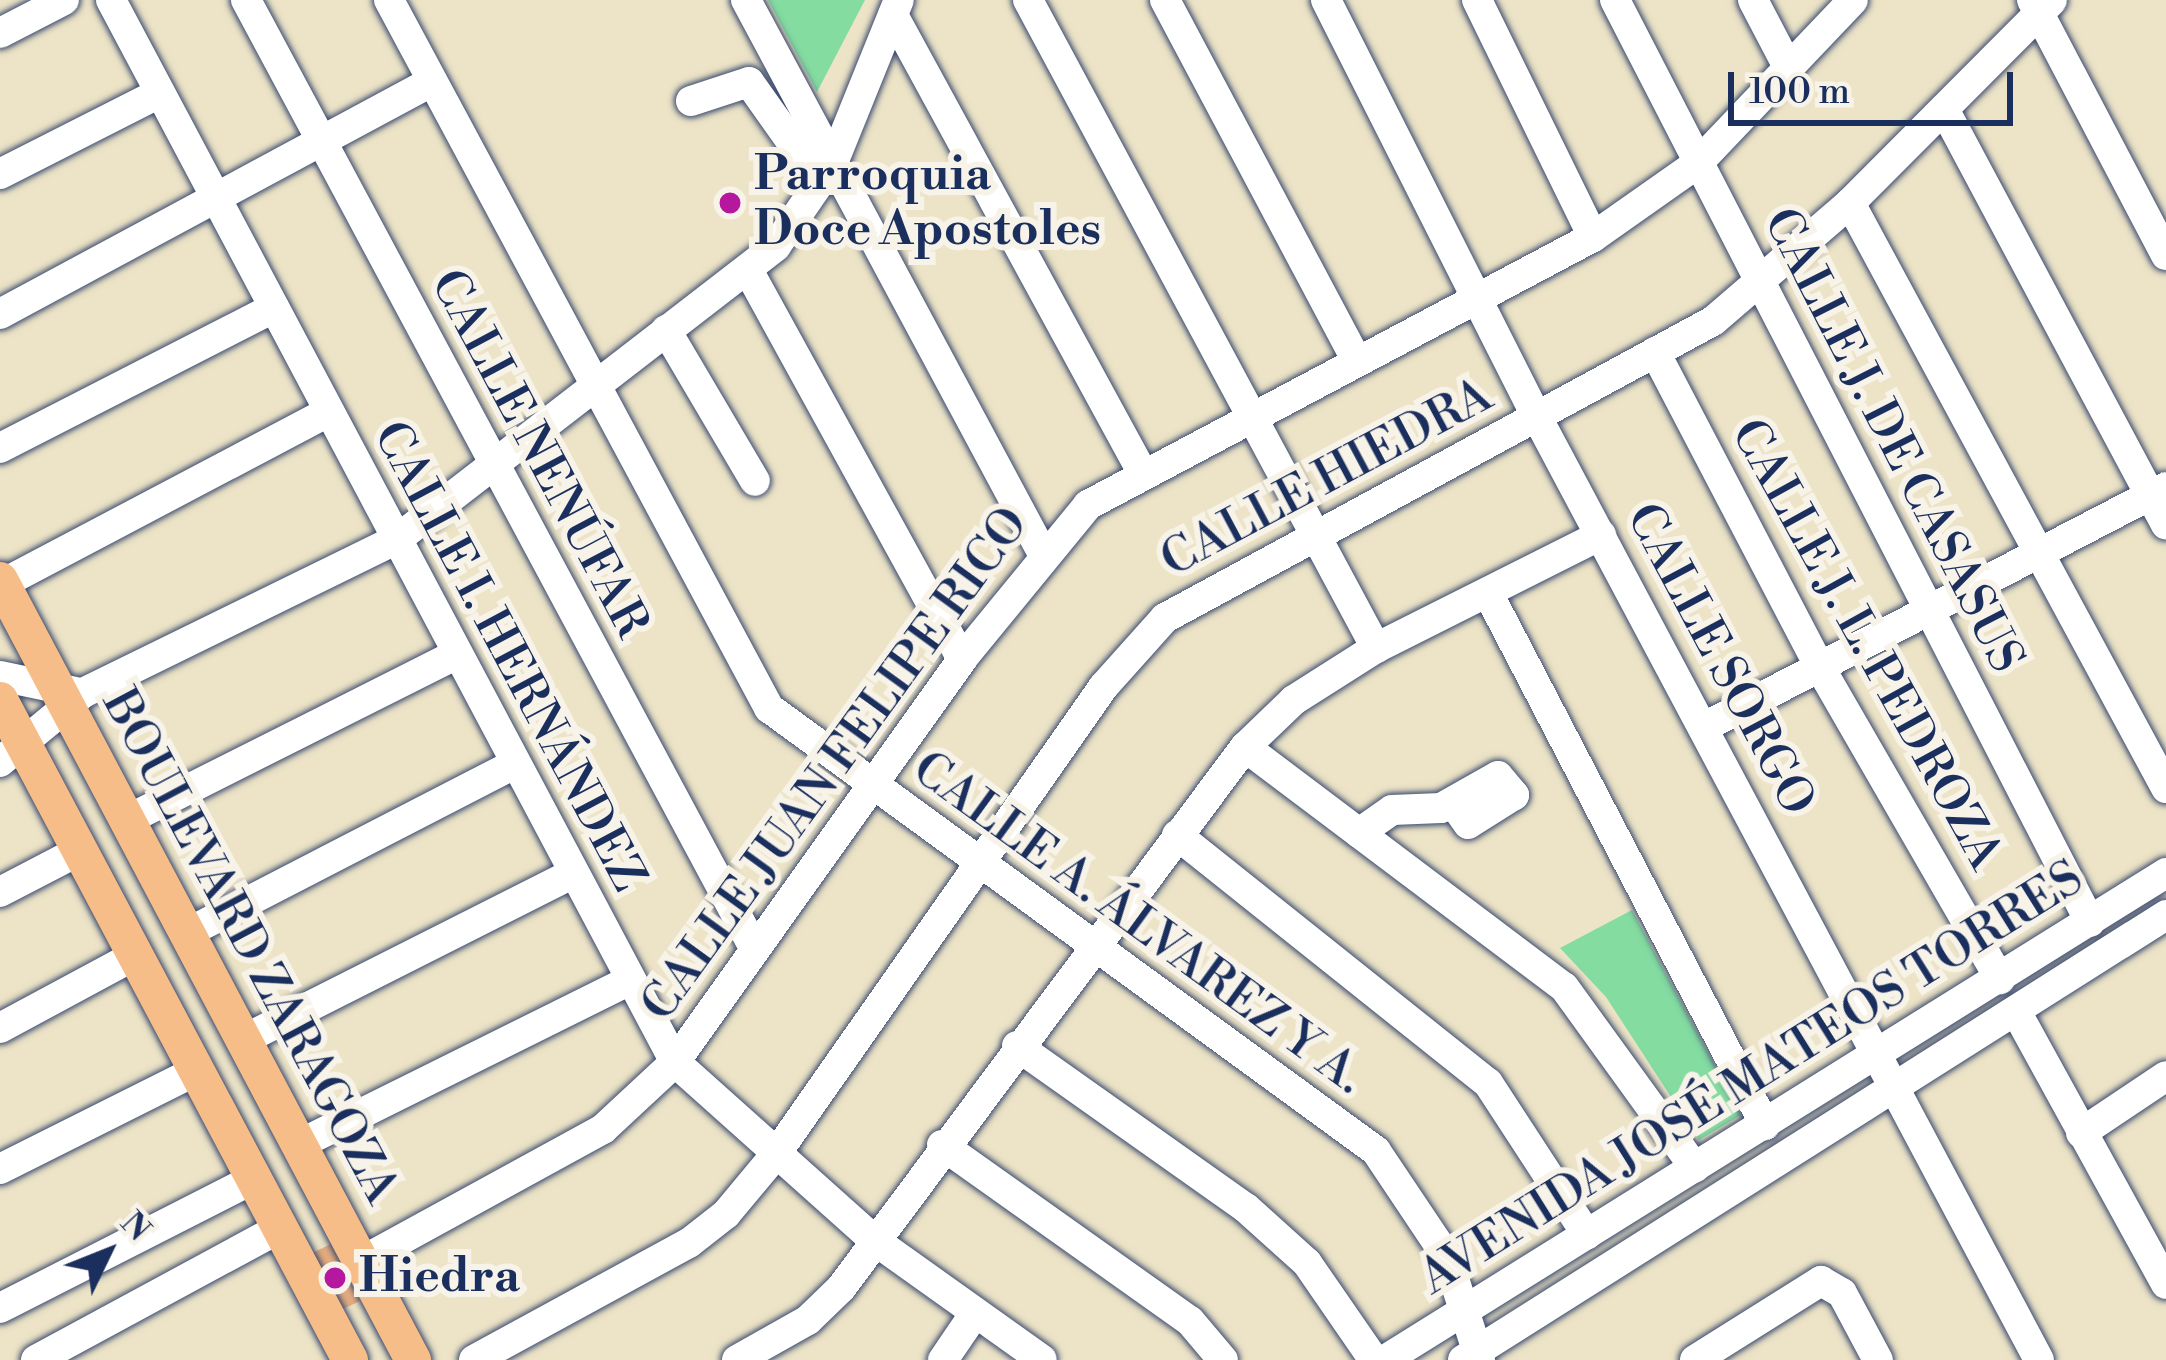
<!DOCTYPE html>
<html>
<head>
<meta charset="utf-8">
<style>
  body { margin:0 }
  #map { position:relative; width:2166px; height:1360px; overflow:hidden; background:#ede4c7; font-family:"Libre Bodoni",serif }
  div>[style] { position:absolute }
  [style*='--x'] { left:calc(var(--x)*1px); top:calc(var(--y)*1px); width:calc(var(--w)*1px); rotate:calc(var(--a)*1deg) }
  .green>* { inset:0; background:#84dca1 }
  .building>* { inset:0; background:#e6ad7f }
  .roads { filter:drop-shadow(0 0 3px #3a4a6e) drop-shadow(0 0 3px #3a4a6e) }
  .minor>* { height:30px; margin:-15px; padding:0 15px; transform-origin:15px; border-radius:15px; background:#fff }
  .major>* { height:36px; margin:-18px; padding:0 18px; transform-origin:18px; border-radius:18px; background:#f7bd88 }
  .dots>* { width:33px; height:33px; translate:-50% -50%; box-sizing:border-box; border:6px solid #f7f3e8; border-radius:50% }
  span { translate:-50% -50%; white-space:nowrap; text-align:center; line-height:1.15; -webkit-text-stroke:12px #f7f3e8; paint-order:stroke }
  .poi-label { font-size:48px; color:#1b2f5e; font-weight:700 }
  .left { translate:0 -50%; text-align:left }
  .street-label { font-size:48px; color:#1b2f5e }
  .north { position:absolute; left:48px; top:1192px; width:120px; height:120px; -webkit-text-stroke:9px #f7f3e8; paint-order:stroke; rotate:47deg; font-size:33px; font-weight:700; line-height:48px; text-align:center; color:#1b2f5e }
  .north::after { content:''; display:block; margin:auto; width:42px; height:54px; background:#1b2f5e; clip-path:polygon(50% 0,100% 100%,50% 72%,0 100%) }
  .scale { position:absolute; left:1728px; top:72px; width:285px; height:54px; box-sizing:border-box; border:6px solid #1b2f5e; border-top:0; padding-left:15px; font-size:36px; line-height:42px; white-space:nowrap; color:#1b2f5e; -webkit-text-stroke:9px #f7f3e8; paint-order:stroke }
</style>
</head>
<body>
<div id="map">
  <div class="green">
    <div style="clip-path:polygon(768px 0,865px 0,817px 92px)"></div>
    <div style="clip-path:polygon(1632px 910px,1741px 1115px,1699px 1140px,1606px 997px,1560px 948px)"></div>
  </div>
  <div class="building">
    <div style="clip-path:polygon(331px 1244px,360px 1301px,339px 1311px,310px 1254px)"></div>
  </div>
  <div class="roads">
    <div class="minor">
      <div style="--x:111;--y:0;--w:1202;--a:62.03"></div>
      <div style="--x:675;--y:1062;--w:267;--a:41.8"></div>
      <div style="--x:874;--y:1240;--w:206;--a:35.5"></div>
      <div style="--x:246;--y:0;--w:1076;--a:61.81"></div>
      <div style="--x:389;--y:0;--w:804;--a:61.78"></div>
      <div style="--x:769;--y:708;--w:751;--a:36.12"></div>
      <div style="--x:1376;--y:1151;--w:128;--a:56.2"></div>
      <div style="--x:1447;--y:1257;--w:108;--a:72.2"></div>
      <div style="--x:746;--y:0;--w:629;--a:61.8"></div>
      <div style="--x:1028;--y:0;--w:736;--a:61.76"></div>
      <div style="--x:1165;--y:0;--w:405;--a:62"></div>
      <div style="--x:1326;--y:0;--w:467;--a:63.2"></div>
      <div style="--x:1537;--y:417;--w:1068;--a:61.97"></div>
      <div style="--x:1477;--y:0;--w:264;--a:63.9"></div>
      <div style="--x:1615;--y:0;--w:1037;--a:62.74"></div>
      <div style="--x:1753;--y:0;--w:73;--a:62.4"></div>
      <div style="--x:2032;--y:0;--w:288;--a:62.3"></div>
      <div style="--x:893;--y:15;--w:518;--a:61.41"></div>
      <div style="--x:0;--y:33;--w:72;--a:-27.3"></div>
      <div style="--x:691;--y:101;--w:61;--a:-18.1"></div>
      <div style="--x:749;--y:82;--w:80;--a:54.7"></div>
      <div style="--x:795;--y:147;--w:35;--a:15"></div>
      <div style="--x:1944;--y:109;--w:471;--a:61.9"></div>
      <div style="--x:0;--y:174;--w:177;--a:-26.9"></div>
      <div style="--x:1850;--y:203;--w:665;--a:61.62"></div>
      <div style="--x:748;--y:270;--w:444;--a:61.2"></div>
      <div style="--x:0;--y:314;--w:489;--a:-28.3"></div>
      <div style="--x:666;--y:330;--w:175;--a:59.5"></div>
      <div style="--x:1655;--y:352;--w:360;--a:62.4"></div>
      <div style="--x:1822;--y:671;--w:356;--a:60"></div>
      <div style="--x:0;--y:448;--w:308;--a:-27.1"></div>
      <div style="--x:2;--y:584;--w:366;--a:-27.8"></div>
      <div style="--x:1488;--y:593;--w:600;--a:62.5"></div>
      <div style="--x:0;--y:676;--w:78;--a:11.9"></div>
      <div style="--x:1706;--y:726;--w:518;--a:-27.45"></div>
      <div style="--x:1245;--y:747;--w:399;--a:37"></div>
      <div style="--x:1564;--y:987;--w:223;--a:54.1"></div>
      <div style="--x:0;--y:762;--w:108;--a:-39.7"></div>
      <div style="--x:83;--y:693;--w:348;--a:-26.1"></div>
      <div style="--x:396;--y:540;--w:480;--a:-37.7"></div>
      <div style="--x:776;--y:246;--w:101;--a:-55.5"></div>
      <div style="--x:833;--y:163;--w:176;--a:-68"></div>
      <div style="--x:129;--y:819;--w:365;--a:-26.7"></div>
      <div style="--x:1359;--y:833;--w:40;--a:-34.9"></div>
      <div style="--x:1392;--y:810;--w:49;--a:-2.3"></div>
      <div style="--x:1441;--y:808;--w:65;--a:-29.3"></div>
      <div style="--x:1498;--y:776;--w:25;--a:50"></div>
      <div style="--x:1514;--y:795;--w:54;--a:147.8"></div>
      <div style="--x:1468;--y:824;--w:24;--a:-125"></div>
      <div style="--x:1177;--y:835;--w:398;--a:38.6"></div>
      <div style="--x:1488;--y:1083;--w:181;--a:56.9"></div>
      <div style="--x:0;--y:892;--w:87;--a:-27.5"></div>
      <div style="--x:189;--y:932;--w:362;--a:-27.3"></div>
      <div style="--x:2017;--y:1013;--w:309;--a:61.2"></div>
      <div style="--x:0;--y:1028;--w:150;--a:-28.3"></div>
      <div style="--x:245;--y:1039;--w:368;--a:-26.8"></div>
      <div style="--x:1017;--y:1046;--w:281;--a:35.3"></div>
      <div style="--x:1246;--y:1208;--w:82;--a:42"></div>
      <div style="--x:1307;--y:1263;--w:118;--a:55.4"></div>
      <div style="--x:2081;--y:1133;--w:102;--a:-33.8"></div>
      <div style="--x:300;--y:1144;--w:369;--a:-26.4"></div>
      <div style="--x:942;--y:1145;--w:304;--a:35.4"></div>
      <div style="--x:1190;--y:1321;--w:51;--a:49.8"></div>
      <div style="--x:0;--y:1169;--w:217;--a:-26.6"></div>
      <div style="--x:362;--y:1261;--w:275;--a:-28.7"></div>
      <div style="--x:603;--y:1129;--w:98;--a:-42.9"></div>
      <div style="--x:675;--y:1062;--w:495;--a:-54.5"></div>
      <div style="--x:962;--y:659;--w:199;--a:-50.7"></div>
      <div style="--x:1088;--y:505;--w:572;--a:-27.95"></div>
      <div style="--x:1593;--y:237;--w:127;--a:-35.1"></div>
      <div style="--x:1697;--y:164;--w:226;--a:-46.4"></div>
      <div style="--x:0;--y:1308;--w:284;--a:-27"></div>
      <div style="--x:36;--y:1360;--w:277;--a:-28.4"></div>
      <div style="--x:474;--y:1360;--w:245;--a:-28.6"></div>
      <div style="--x:689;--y:1243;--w:47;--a:-38.1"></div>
      <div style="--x:726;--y:1214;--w:78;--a:-50.2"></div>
      <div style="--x:776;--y:1154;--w:571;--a:-54.98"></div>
      <div style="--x:1104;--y:686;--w:91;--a:-48.1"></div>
      <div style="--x:1165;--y:618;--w:623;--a:-28.46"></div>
      <div style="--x:1713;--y:321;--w:181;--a:-40.7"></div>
      <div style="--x:1850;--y:203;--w:286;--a:-45.1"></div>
      <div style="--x:737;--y:1360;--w:81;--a:-29.4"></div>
      <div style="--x:808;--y:1320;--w:46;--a:-44.1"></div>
      <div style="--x:841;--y:1288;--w:675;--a:-53.25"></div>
      <div style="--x:1245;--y:747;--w:68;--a:-43.8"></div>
      <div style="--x:1294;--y:700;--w:97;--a:-32.4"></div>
      <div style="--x:1376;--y:648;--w:252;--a:-26.7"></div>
      <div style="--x:943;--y:1360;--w:57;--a:-55.8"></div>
      <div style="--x:1385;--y:1360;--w:920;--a:-31.95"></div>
      <div style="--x:1463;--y:1360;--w:832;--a:-32.33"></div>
      <div style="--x:1695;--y:1360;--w:149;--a:-32.1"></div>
      <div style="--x:1821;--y:1281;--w:24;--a:30"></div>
      <div style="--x:1842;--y:1293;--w:76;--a:61.8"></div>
    </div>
    <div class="major">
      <div style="--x:0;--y:580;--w:883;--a:62.1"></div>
      <div style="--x:0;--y:700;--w:747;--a:62.06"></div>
    </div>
  </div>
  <div class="dots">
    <div style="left:730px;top:203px;background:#b5179e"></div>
    <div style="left:335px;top:1278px;background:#b5179e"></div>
  </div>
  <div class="poi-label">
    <span class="left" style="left:754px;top:203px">Parroquia<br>Doce Apostoles</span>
    <span class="left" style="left:359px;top:1278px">Hiedra</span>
  </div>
  <div class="street-label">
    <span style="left:1892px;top:441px;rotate:63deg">CALLE J. DE CASASUS</span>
    <span style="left:538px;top:454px;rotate:62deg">CALLE NENÚFAR</span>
    <span style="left:1327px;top:479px;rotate:-28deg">CALLE HIEDRA</span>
    <span style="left:1865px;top:645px;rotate:61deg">CALLE J. L. PEDROZA</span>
    <span style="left:508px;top:657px;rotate:62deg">CALLE I. HERNÁNDEZ</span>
    <span style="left:1719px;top:660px;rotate:62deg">CALLE SORGO</span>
    <span style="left:836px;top:765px;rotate:-54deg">CALLE JUAN FELIPE RICO</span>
    <span style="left:1138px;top:924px;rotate:36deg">CALLE A. ÁLVAREZ Y A.</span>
    <span style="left:249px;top:947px;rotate:62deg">BOULEVARD ZARAGOZA</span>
    <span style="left:1752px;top:1079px;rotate:-32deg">AVENIDA JOSÉ MATEOS TORRES</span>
  </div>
  <div class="north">N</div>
  <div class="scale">100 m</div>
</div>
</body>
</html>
